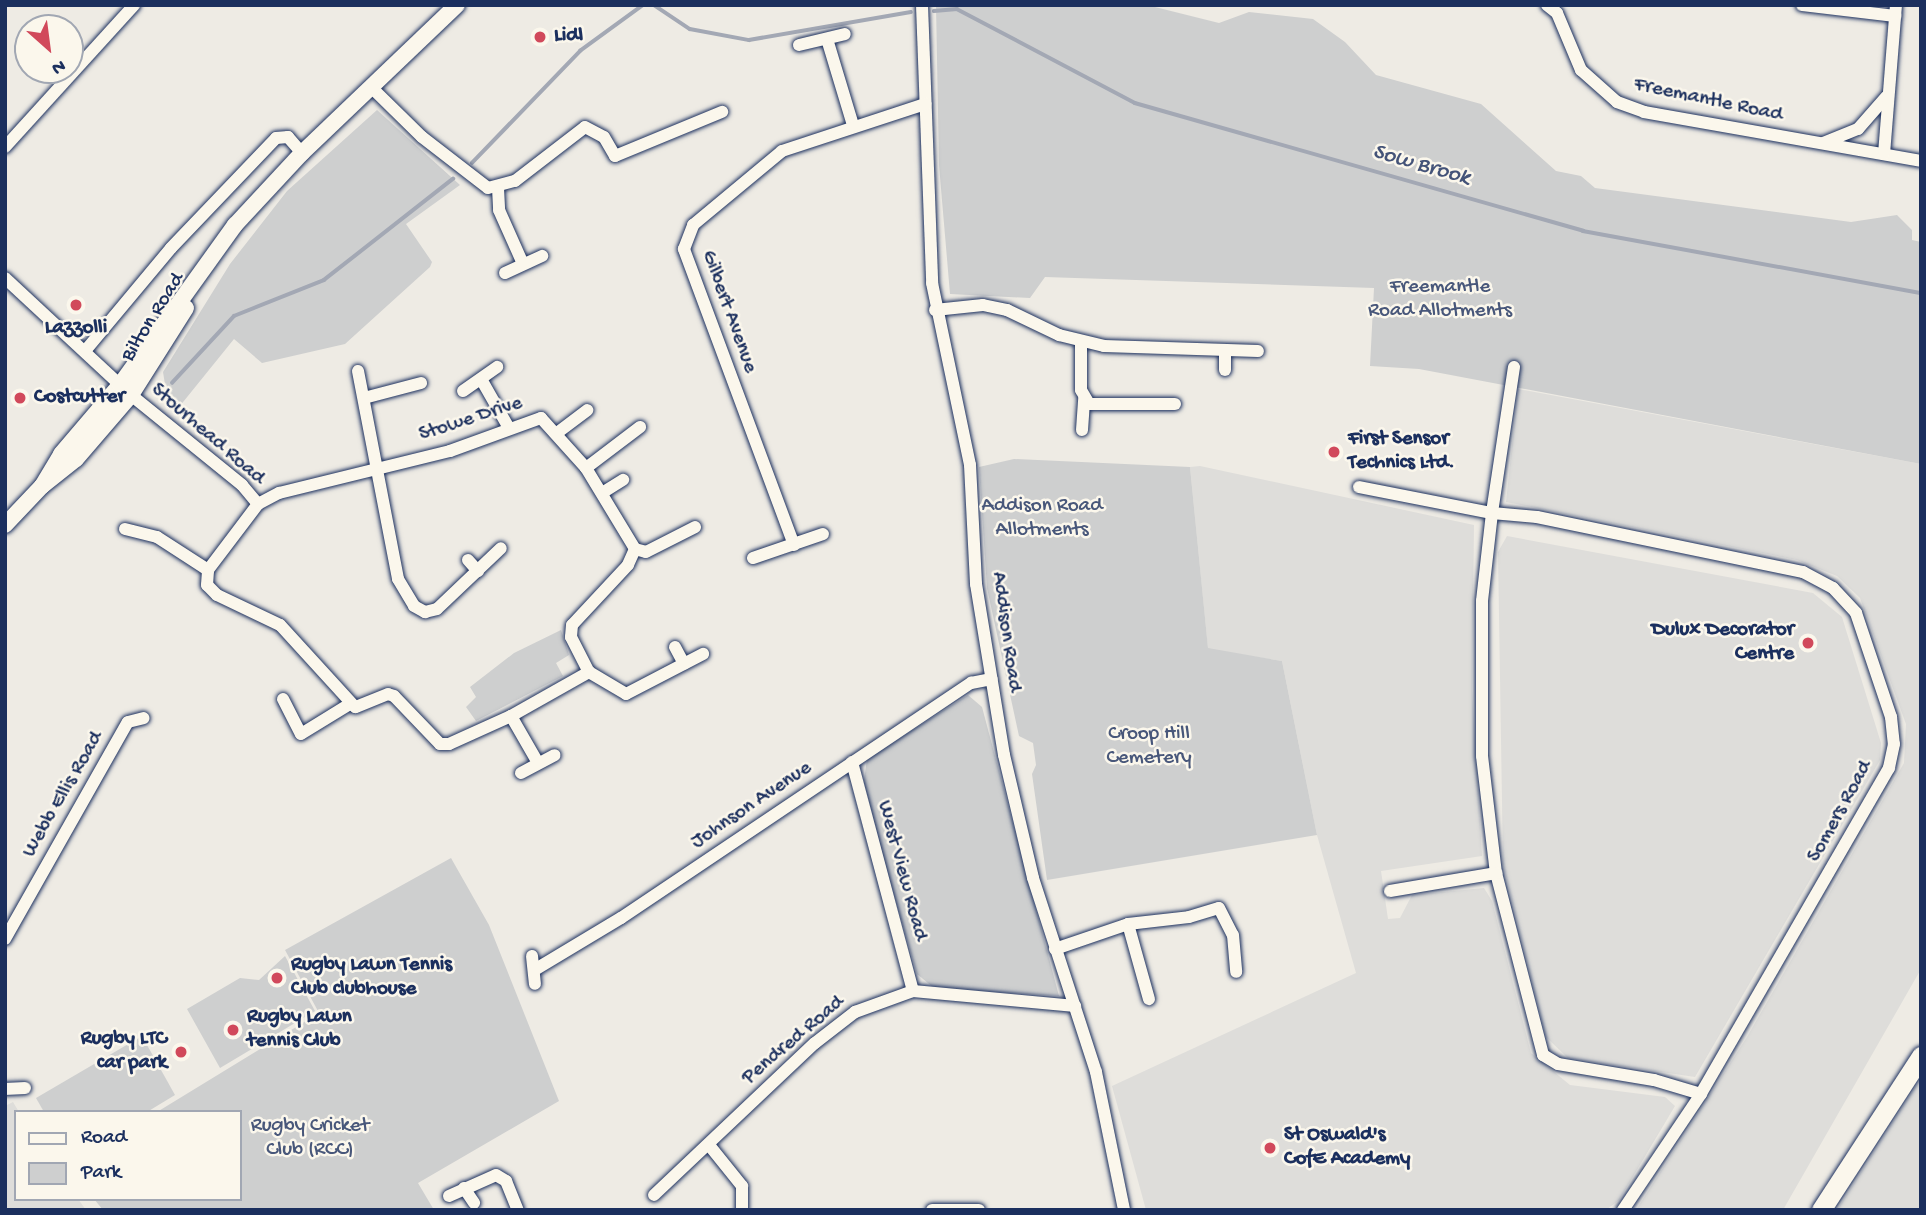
<!DOCTYPE html>
<html>
<head>
<meta charset="utf-8">
<style>
  body { margin:0 }
  #map { position:relative; width:1926px; height:1215px; overflow:hidden; background:#eeebe4; font-family:"Gochi Hand",sans-serif }
  div>[style] { position:absolute }
  [style*='--x'] { left:calc(var(--x)*1px); top:calc(var(--y)*1px); width:calc(var(--w)*1px); rotate:calc(var(--a)*1deg) }
  .built>* { inset:0; background:#deddda }
  .green>* { inset:0; background:#cecfcf }
  .stream>* { height:3.5px; margin:-1.75px; padding:0 1.75px; transform-origin:1.75px; border-radius:1.75px; background:#a3a8b4 }
  .roads { filter:drop-shadow(0 0 2px #1b2f5e) drop-shadow(0 0 2px #1b2f5e) }
  .minor>* { height:12px; margin:-6px; padding:0 6px; transform-origin:6px; border-radius:6px; background:#fbf7ec }
  .major>* { height:16px; margin:-8px; padding:0 8px; transform-origin:8px; border-radius:8px; background:#fbf7ec }
  .highway>* { height:19px; margin:-9.5px; padding:0 9.5px; transform-origin:9.5px; border-radius:9.5px; background:#fbf7ec }
  .dots>* { width:19px; height:19px; translate:-50% -50%; box-sizing:border-box; border:4px solid #fbf7ec; border-radius:50% }
  span { translate:-50% -50%; white-space:nowrap; text-align:center; line-height:1.15; -webkit-text-stroke:5px #fbf7ec; paint-order:stroke }
  .poi-label { font-size:21px; color:#1b2f5e; font-weight:700 }
  .left { translate:0 -50%; text-align:left }
  .right { translate:-100% -50%; text-align:right }
  .street-label { font-size:21px; color:#1b2f5e }
  .park-label { font-size:21px; color:#48577a }
  .water-label { font-size:23px; color:#445378; font-style:italic }
  .frame { position:absolute; inset:0; border:7px solid #1b2f5e; pointer-events:none }
  .legend { position:absolute; left:14px; top:1110px; width:228px; height:91px; box-sizing:border-box; background:#fbf7ec; border:2px solid #a1a7b3; margin:0; padding:9px 12px; list-style:none; font-size:21px; color:#1b2f5e }
  .legend li { display:flex; align-items:center; gap:14px; height:35px }
  .legend b { width:35px; border:2px solid #a1a7b3 }
  .north { position:absolute; left:14px; top:14px; width:70px; height:70px; box-sizing:border-box; background:#fbf7ec; border:2px solid #a1a7b3; border-radius:50%; rotate:152deg; font-size:19px; font-weight:700; line-height:28px; text-align:center; color:#1b2f5e }
  .north::after { content:''; display:block; margin:auto; width:24px; height:32px; background:#d1495b; clip-path:polygon(50% 0,100% 100%,50% 72%,0 100%) }
</style>
</head>
<body>
<div id="map">
  <div class="built">
    <div style="clip-path:polygon(1518px 389px,1921px 464px,1921px 969px,1783px 1210px,1636px 1210px,1747px 1037px,1904px 763px,1906px 724px,1860px 598px,1837px 576px,1797px 560px,1506px 502px)"></div>
    <div style="clip-path:polygon(1200px 466px,1474px 525px,1472px 691px,1482px 856px,1381px 871px,1388px 919px,1400px 918px,1412px 895px,1484px 888px,1492px 901px,1531px 1053px,1570px 1085px,1665px 1097px,1675px 1106px,1619px 1200px,1606px 1210px,1146px 1210px,1112px 1086px,1356px 973px,1317px 835px,1282px 661px,1208px 649px,1190px 467px)"></div>
    <div style="clip-path:polygon(1507px 536px,1813px 593px,1842px 617px,1881px 743px,1880px 760px,1695px 1077px,1568px 1058px,1546px 1037px,1503px 864px,1498px 552px)"></div>
    <div style="clip-path:polygon(1921px 1078px,1921px 1210px,1837px 1210px)"></div>
    <div style="clip-path:polygon(13px 1102px,19px 1112px,16px 1199px,78px 1199px,86px 1210px,5px 1210px,5px 1106px)"></div>
  </div>
  <div class="green">
    <div style="clip-path:polygon(936px 5px,1147px 5px,1219px 23px,1249px 12px,1313px 19px,1345px 42px,1376px 75px,1481px 104px,1556px 171px,1581px 176px,1595px 188px,1851px 222px,1897px 215px,1912px 230px,1912px 240px,1921px 242px,1921px 464px,1419px 369px,1370px 366px,1374px 288px,1045px 277px,1030px 298px,950px 294px,939px 165px)"></div>
    <div style="clip-path:polygon(377px 110px,460px 185px,406px 224px,432px 262px,430px 267px,345px 344px,262px 363px,234px 339px,175px 412px,168px 403px,163px 372px,230px 264px,287px 191px)"></div>
    <div style="clip-path:polygon(1014px 459px,1190px 467px,1208px 648px,1282px 661px,1317px 835px,1047px 880px,1032px 774px,1036px 765px,1033px 743px,1019px 736px,987px 588px,979px 467px)"></div>
    <div style="clip-path:polygon(561px 630px,569px 655px,556px 663px,563px 676px,476px 721px,466px 707px,476px 697px,470px 687px,514px 653px)"></div>
    <div style="clip-path:polygon(968px 695px,982px 707px,1059px 996px,934px 988px,917px 974px,863px 788px,867px 759px)"></div>
    <div style="clip-path:polygon(451px 858px,489px 925px,559px 1101px,418px 1183px,434px 1210px,103px 1210px,94px 1199px,240px 1199px,240px 1112px,157px 1112px,319px 1013px,285px 950px)"></div>
    <div style="clip-path:polygon(285px 956px,315px 1011px,220px 1068px,187px 1009px,240px 978px,259px 980px)"></div>
    <div style="clip-path:polygon(142px 1036px,175px 1095px,147px 1112px,44px 1112px,36px 1098px)"></div>
  </div>
  <div class="stream">
    <div style="--x:654;--y:5;--w:43;--a:33.7"></div>
    <div style="--x:690;--y:29;--w:60;--a:10.6"></div>
    <div style="--x:749;--y:40;--w:164;--a:-9.8"></div>
    <div style="--x:934;--y:11;--w:23;--a:-5"></div>
    <div style="--x:957;--y:9;--w:201;--a:27.8"></div>
    <div style="--x:1135;--y:103;--w:466;--a:15.9"></div>
    <div style="--x:1583;--y:231;--w:344;--a:10.4"></div>
    <div style="--x:472;--y:163;--w:156;--a:-46"></div>
    <div style="--x:580;--y:51;--w:78;--a:-36.1"></div>
    <div style="--x:172;--y:383;--w:91;--a:-47.2"></div>
    <div style="--x:234;--y:316;--w:97;--a:-21.8"></div>
    <div style="--x:324;--y:280;--w:164;--a:-38.1"></div>
  </div>
  <div class="roads">
    <div class="minor">
      <div style="--x:922;--y:5;--w:278;--a:87.9"></div>
      <div style="--x:932;--y:283;--w:186;--a:78.2"></div>
      <div style="--x:970;--y:465;--w:119;--a:87.1"></div>
      <div style="--x:976;--y:584;--w:173;--a:80.7"></div>
      <div style="--x:1004;--y:755;--w:126;--a:76.7"></div>
      <div style="--x:1033;--y:878;--w:204;--a:72"></div>
      <div style="--x:1096;--y:1072;--w:141;--a:78.5"></div>
      <div style="--x:1547;--y:5;--w:13;--a:39"></div>
      <div style="--x:1557;--y:13;--w:62;--a:67.2"></div>
      <div style="--x:1581;--y:70;--w:48;--a:41.6"></div>
      <div style="--x:1617;--y:102;--w:29;--a:20"></div>
      <div style="--x:1644;--y:112;--w:281;--a:10"></div>
      <div style="--x:1802;--y:5;--w:94;--a:6.7"></div>
      <div style="--x:827;--y:39;--w:90;--a:73.2"></div>
      <div style="--x:799;--y:45;--w:47;--a:-13.4"></div>
      <div style="--x:371;--y:87;--w:71;--a:44.4"></div>
      <div style="--x:422;--y:137;--w:83;--a:37.7"></div>
      <div style="--x:488;--y:188;--w:28;--a:-15"></div>
      <div style="--x:515;--y:181;--w:88;--a:-37.6"></div>
      <div style="--x:585;--y:127;--w:21;--a:28"></div>
      <div style="--x:604;--y:137;--w:22;--a:60"></div>
      <div style="--x:615;--y:156;--w:116;--a:-22.4"></div>
      <div style="--x:1823;--y:143;--w:38;--a:-22"></div>
      <div style="--x:1858;--y:129;--w:43;--a:-48.8"></div>
      <div style="--x:5;--y:147;--w:192;--a:-47.7"></div>
      <div style="--x:1884;--y:154;--w:149;--a:-85.4"></div>
      <div style="--x:498;--y:188;--w:22;--a:87"></div>
      <div style="--x:499;--y:210;--w:59;--a:66"></div>
      <div style="--x:505;--y:273;--w:41;--a:-24.7"></div>
      <div style="--x:5;--y:278;--w:172;--a:42.9"></div>
      <div style="--x:131;--y:395;--w:143;--a:39"></div>
      <div style="--x:242;--y:485;--w:25;--a:50"></div>
      <div style="--x:935;--y:310;--w:48;--a:-5.9"></div>
      <div style="--x:983;--y:305;--w:25;--a:12"></div>
      <div style="--x:1007;--y:310;--w:58;--a:25.7"></div>
      <div style="--x:1059;--y:335;--w:46;--a:13.7"></div>
      <div style="--x:1104;--y:346;--w:154;--a:1.9"></div>
      <div style="--x:1081;--y:342;--w:48;--a:90"></div>
      <div style="--x:1081;--y:390;--w:16;--a:60"></div>
      <div style="--x:1089;--y:404;--w:86;--a:0"></div>
      <div style="--x:85;--y:351;--w:134;--a:-50.1"></div>
      <div style="--x:171;--y:248;--w:152;--a:-46.3"></div>
      <div style="--x:276;--y:138;--w:12;--a:-5"></div>
      <div style="--x:288;--y:137;--w:21;--a:49"></div>
      <div style="--x:1514;--y:367;--w:148;--a:98.6"></div>
      <div style="--x:1492;--y:513;--w:45;--a:5.1"></div>
      <div style="--x:1537;--y:517;--w:272;--a:11.7"></div>
      <div style="--x:1803;--y:572;--w:34;--a:28"></div>
      <div style="--x:1833;--y:588;--w:34;--a:47"></div>
      <div style="--x:1856;--y:613;--w:110;--a:71.4"></div>
      <div style="--x:1891;--y:717;--w:27;--a:84"></div>
      <div style="--x:1894;--y:744;--w:25;--a:102"></div>
      <div style="--x:1889;--y:768;--w:376;--a:120"></div>
      <div style="--x:1701;--y:1094;--w:140;--a:123.9"></div>
      <div style="--x:1225;--y:370;--w:19;--a:-90"></div>
      <div style="--x:358;--y:371;--w:212;--a:79.1"></div>
      <div style="--x:398;--y:579;--w:31;--a:59"></div>
      <div style="--x:414;--y:606;--w:13;--a:29"></div>
      <div style="--x:425;--y:612;--w:12;--a:-14"></div>
      <div style="--x:437;--y:609;--w:88;--a:-43.6"></div>
      <div style="--x:481;--y:379;--w:56;--a:60.3"></div>
      <div style="--x:463;--y:391;--w:42;--a:-35.2"></div>
      <div style="--x:364;--y:398;--w:59;--a:-14.7"></div>
      <div style="--x:541;--y:418;--w:67;--a:48"></div>
      <div style="--x:586;--y:468;--w:95;--a:58.8"></div>
      <div style="--x:635;--y:549;--w:17;--a:114"></div>
      <div style="--x:628;--y:565;--w:82;--a:133"></div>
      <div style="--x:572;--y:625;--w:12;--a:95"></div>
      <div style="--x:571;--y:637;--w:39;--a:63"></div>
      <div style="--x:589;--y:672;--w:90;--a:150.6"></div>
      <div style="--x:511;--y:716;--w:68;--a:155.7"></div>
      <div style="--x:449;--y:744;--w:9;--a:180"></div>
      <div style="--x:440;--y:744;--w:66;--a:-133.8"></div>
      <div style="--x:394;--y:696;--w:6;--a:-162"></div>
      <div style="--x:388;--y:694;--w:35;--a:158"></div>
      <div style="--x:355;--y:707;--w:111;--a:-132.4"></div>
      <div style="--x:280;--y:625;--w:70;--a:-154.5"></div>
      <div style="--x:217;--y:595;--w:14;--a:-135"></div>
      <div style="--x:207;--y:585;--w:15;--a:-86"></div>
      <div style="--x:208;--y:570;--w:83;--a:-52.9"></div>
      <div style="--x:258;--y:504;--w:24;--a:-28"></div>
      <div style="--x:279;--y:493;--w:176;--a:-13.8"></div>
      <div style="--x:450;--y:451;--w:97;--a:-19.9"></div>
      <div style="--x:1082;--y:430;--w:32;--a:-86"></div>
      <div style="--x:557;--y:433;--w:38;--a:-37"></div>
      <div style="--x:586;--y:468;--w:68;--a:-37.2"></div>
      <div style="--x:1359;--y:487;--w:136;--a:11.1"></div>
      <div style="--x:1492;--y:513;--w:89;--a:96.5"></div>
      <div style="--x:1482;--y:601;--w:155;--a:90"></div>
      <div style="--x:1482;--y:756;--w:118;--a:83.2"></div>
      <div style="--x:1496;--y:873;--w:188;--a:75.5"></div>
      <div style="--x:1543;--y:1055;--w:17;--a:31"></div>
      <div style="--x:1558;--y:1064;--w:97;--a:9.5"></div>
      <div style="--x:1654;--y:1080;--w:49;--a:16.6"></div>
      <div style="--x:602;--y:493;--w:25;--a:-32"></div>
      <div style="--x:125;--y:529;--w:33;--a:14"></div>
      <div style="--x:157;--y:537;--w:61;--a:32.9"></div>
      <div style="--x:794;--y:545;--w:316;--a:-110.4"></div>
      <div style="--x:684;--y:249;--w:26;--a:-69"></div>
      <div style="--x:693;--y:225;--w:116;--a:-39.7"></div>
      <div style="--x:782;--y:151;--w:151;--a:-18.2"></div>
      <div style="--x:635;--y:549;--w:11;--a:15"></div>
      <div style="--x:646;--y:552;--w:55;--a:-27"></div>
      <div style="--x:753;--y:558;--w:74;--a:-18.9"></div>
      <div style="--x:468;--y:560;--w:15;--a:48"></div>
      <div style="--x:675;--y:647;--w:19;--a:62"></div>
      <div style="--x:589;--y:672;--w:43;--a:30.7"></div>
      <div style="--x:626;--y:694;--w:87;--a:-27.5"></div>
      <div style="--x:283;--y:699;--w:39;--a:63"></div>
      <div style="--x:301;--y:734;--w:57;--a:-31.5"></div>
      <div style="--x:511;--y:716;--w:54;--a:60.1"></div>
      <div style="--x:852;--y:762;--w:237;--a:75.1"></div>
      <div style="--x:521;--y:773;--w:38;--a:-28"></div>
      <div style="--x:1390;--y:891;--w:108;--a:-9.6"></div>
      <div style="--x:1128;--y:924;--w:78;--a:74.4"></div>
      <div style="--x:5;--y:939;--w:249;--a:-60.5"></div>
      <div style="--x:128;--y:722;--w:16;--a:-14"></div>
      <div style="--x:1055;--y:949;--w:77;--a:-18.9"></div>
      <div style="--x:1128;--y:924;--w:61;--a:-6.5"></div>
      <div style="--x:1189;--y:917;--w:31;--a:-17"></div>
      <div style="--x:1219;--y:908;--w:30;--a:63"></div>
      <div style="--x:1233;--y:935;--w:37;--a:85"></div>
      <div style="--x:532;--y:956;--w:28;--a:84"></div>
      <div style="--x:536;--y:969;--w:99;--a:-31"></div>
      <div style="--x:621;--y:918;--w:422;--a:-33.9"></div>
      <div style="--x:971;--y:683;--w:21;--a:-11"></div>
      <div style="--x:5;--y:1089;--w:20;--a:-3"></div>
      <div style="--x:709;--y:1145;--w:53;--a:51.2"></div>
      <div style="--x:742;--y:1186;--w:24;--a:90"></div>
      <div style="--x:464;--y:1188;--w:18;--a:56"></div>
      <div style="--x:654;--y:1195;--w:221;--a:-43.4"></div>
      <div style="--x:815;--y:1043;--w:51;--a:-37.8"></div>
      <div style="--x:855;--y:1012;--w:62;--a:-19.9"></div>
      <div style="--x:913;--y:991;--w:163;--a:5.3"></div>
      <div style="--x:449;--y:1196;--w:51;--a:-24.1"></div>
      <div style="--x:496;--y:1175;--w:12;--a:31"></div>
      <div style="--x:506;--y:1181;--w:31;--a:68"></div>
      <div style="--x:932;--y:1210;--w:47;--a:0"></div>
    </div>
    <div class="major">
      <div style="--x:42;--y:486;--w:37;--a:-59"></div>
      <div style="--x:61;--y:454;--w:91;--a:-49.5"></div>
      <div style="--x:120;--y:385;--w:197;--a:-54.3"></div>
      <div style="--x:235;--y:225;--w:98;--a:-47.1"></div>
      <div style="--x:302;--y:153;--w:214;--a:-43.7"></div>
      <div style="--x:5;--y:525;--w:54;--a:-46.5"></div>
      <div style="--x:42;--y:486;--w:43;--a:-38.5"></div>
      <div style="--x:76;--y:459;--w:84;--a:-49.3"></div>
      <div style="--x:131;--y:395;--w:103;--a:-57.7"></div>
    </div>
    <div class="highway">
      <div style="--x:1821;--y:1210;--w:184;--a:-57"></div>
    </div>
  </div>
  <div class="dots">
    <div style="left:540px;top:37px;background:#d1495b"></div>
    <div style="left:76px;top:305px;background:#d1495b"></div>
    <div style="left:20px;top:398px;background:#d1495b"></div>
    <div style="left:1334px;top:452px;background:#d1495b"></div>
    <div style="left:1808px;top:643px;background:#d1495b"></div>
    <div style="left:277px;top:978px;background:#d1495b"></div>
    <div style="left:233px;top:1030px;background:#d1495b"></div>
    <div style="left:181px;top:1052px;background:#d1495b"></div>
    <div style="left:1270px;top:1148px;background:#d1495b"></div>
  </div>
  <div class="poi-label">
    <span class="left" style="left:554px;top:37px">Lidl</span>
    <span style="left:76px;top:329px">Lazzolli</span>
    <span class="left" style="left:34px;top:398px">Costcutter</span>
    <span class="left" style="left:1348px;top:452px">First Sensor<br>Technics Ltd.</span>
    <span class="right" style="left:1794px;top:643px">Dulux Decorator<br>Centre</span>
    <span class="left" style="left:291px;top:978px">Rugby Lawn Tennis<br>Club clubhouse</span>
    <span class="left" style="left:247px;top:1030px">Rugby Lawn<br>tennis Club</span>
    <span class="right" style="left:167px;top:1052px">Rugby LTC<br>car park</span>
    <span class="left" style="left:1284px;top:1148px">St Oswald's<br>CofE Academy</span>
  </div>
  <div class="street-label">
    <span style="left:1708px;top:101px;rotate:12deg">Freemantle Road</span>
    <span style="left:728px;top:312px;rotate:70deg">Gilbert Avenue</span>
    <span style="left:154px;top:318px;rotate:-58deg">Bilton Road</span>
    <span style="left:471px;top:420px;rotate:-18deg">Stowe Drive</span>
    <span style="left:207px;top:435px;rotate:41deg">Stourhead Road</span>
    <span style="left:1005px;top:632px;rotate:82deg">Addison Road</span>
    <span style="left:64px;top:795px;rotate:-60deg">Webb Ellis Road</span>
    <span style="left:752px;top:806px;rotate:-34deg">Johnson Avenue</span>
    <span style="left:1841px;top:812px;rotate:-61deg">Somers Road</span>
    <span style="left:901px;top:871px;rotate:75deg">West View Road</span>
    <span style="left:794px;top:1041px;rotate:-40deg">Pendred Road</span>
  </div>
  <div class="park-label">
    <span style="left:1440px;top:300px">Freemantle<br>Road Allotments</span>
    <span style="left:1042px;top:519px">Addison Road<br>Allotments</span>
    <span style="left:1149px;top:747px">Croop Hill<br>Cemetery</span>
    <span style="left:310px;top:1139px">Rugby Cricket<br>Club (RCC)</span>
  </div>
  <div class="water-label">
    <span style="left:1421px;top:166px;rotate:16deg">Sow Brook</span>
  </div>
  <div class="frame"></div>
  <ul class="legend">
  <li><b style="height:9px;background:#fbf7ec"></b>Road</li>
  <li><b style="height:19px;background:#cecfcf"></b>Park</li>
  </ul>
  <div class="north">N</div>
</div>
</body>
</html>
